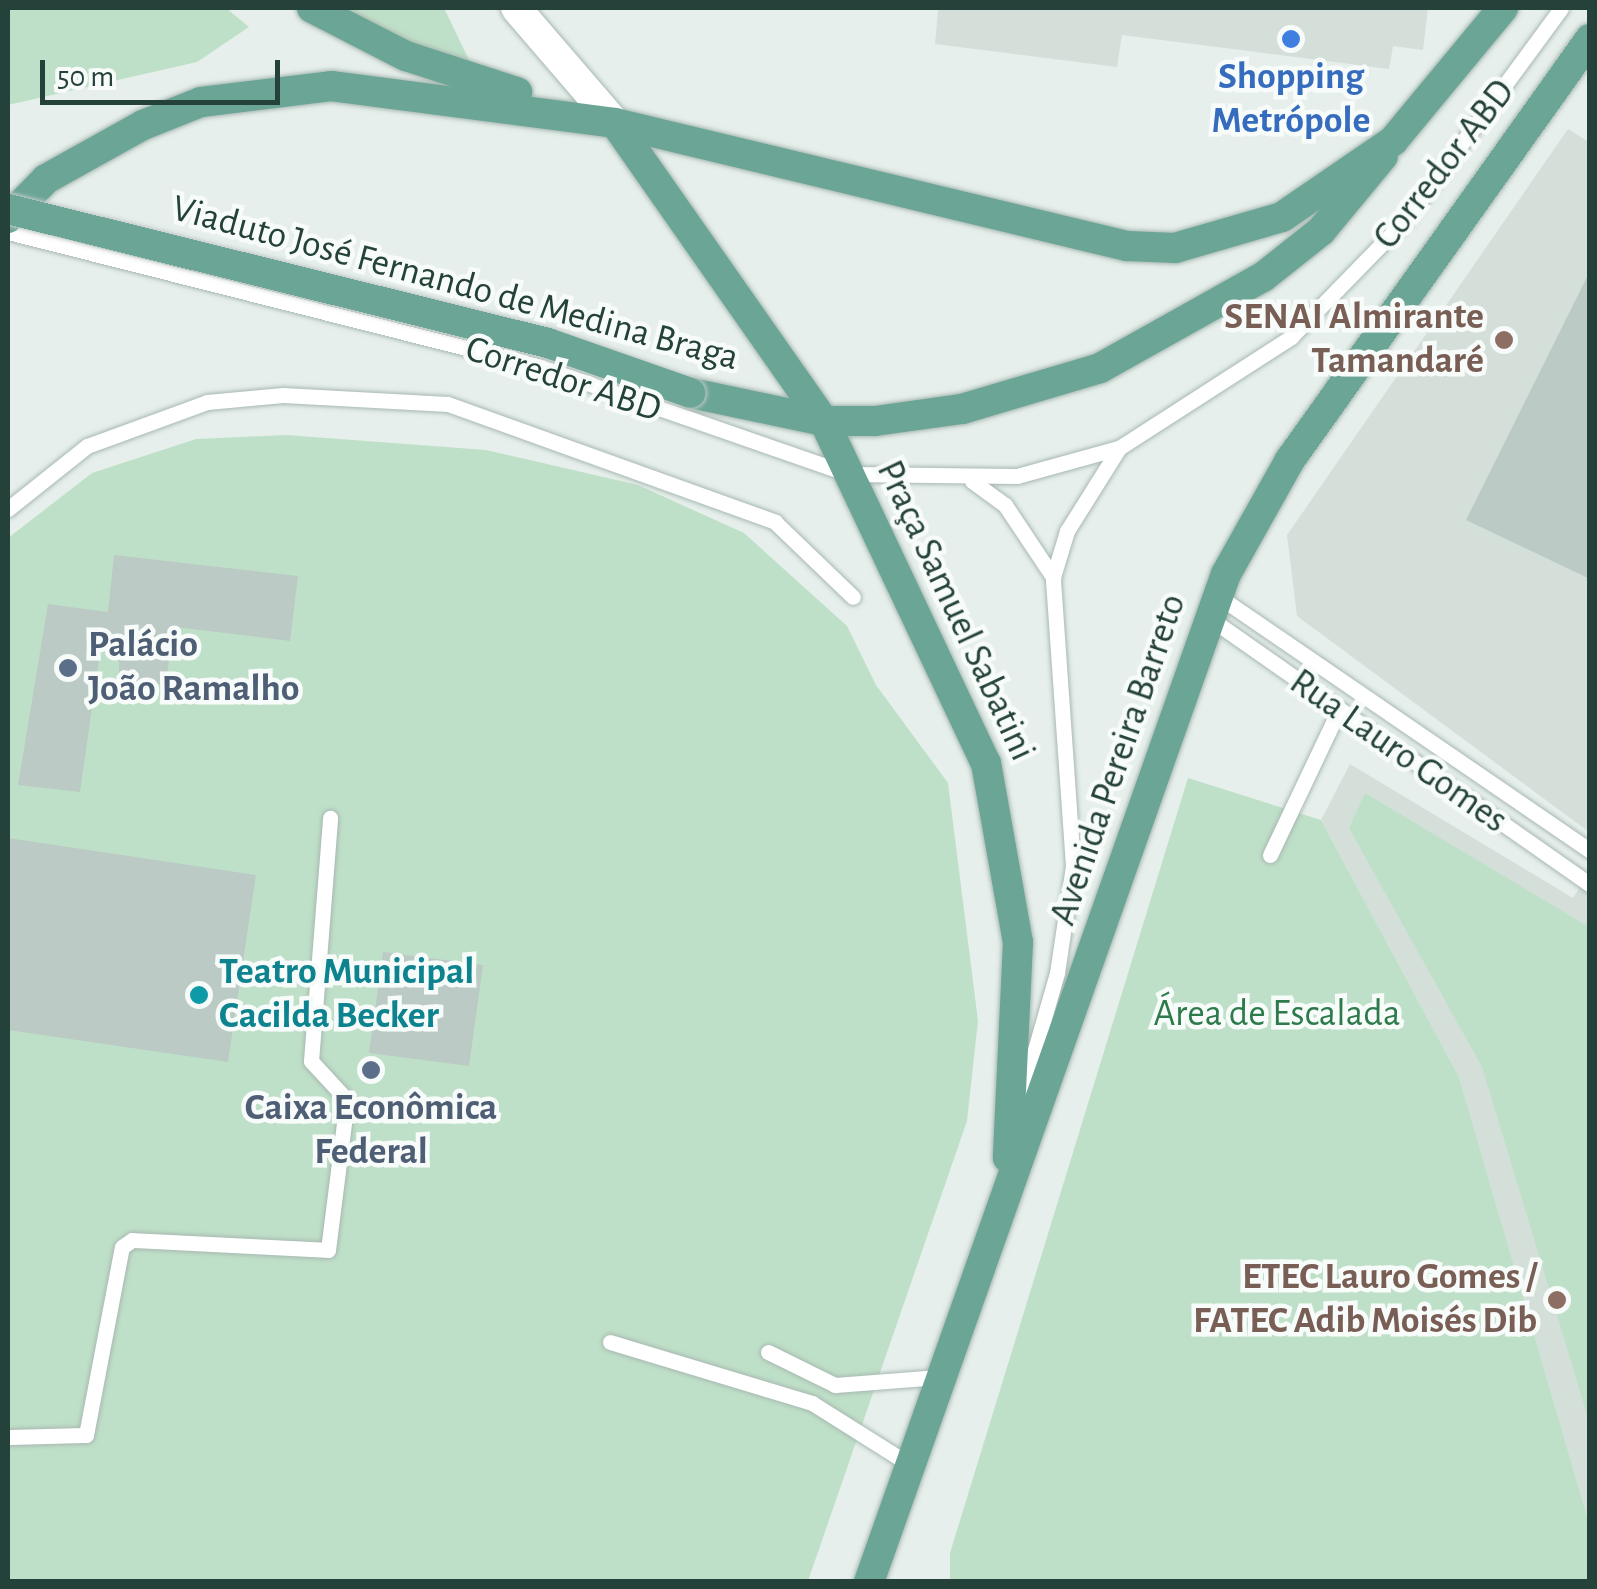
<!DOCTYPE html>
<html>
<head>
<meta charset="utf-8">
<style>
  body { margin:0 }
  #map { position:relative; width:1597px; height:1589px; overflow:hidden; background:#e6efeb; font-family:"Alegreya Sans",sans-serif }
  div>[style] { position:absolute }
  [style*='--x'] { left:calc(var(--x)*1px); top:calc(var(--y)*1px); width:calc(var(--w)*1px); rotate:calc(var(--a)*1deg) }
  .built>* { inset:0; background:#d4dfda }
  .green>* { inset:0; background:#bfe0c8 }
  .building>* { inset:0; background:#bbcac4 }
  .roads { filter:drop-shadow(0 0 2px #a8b8b2) drop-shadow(0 0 2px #a8b8b2) }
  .lane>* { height:15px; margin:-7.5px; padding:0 7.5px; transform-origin:7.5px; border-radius:7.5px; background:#fff }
  .secondary>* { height:30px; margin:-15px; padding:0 15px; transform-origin:15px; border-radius:15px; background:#fff }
  .primary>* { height:30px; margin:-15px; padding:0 15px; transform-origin:15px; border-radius:15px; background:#6aa596 }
  .bridges { filter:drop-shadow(0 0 2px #c2cac8) drop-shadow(0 0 2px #c2cac8) }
  .primary-bridge>* { height:30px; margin:-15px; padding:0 15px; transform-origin:15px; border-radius:15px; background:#6aa596 }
  .dots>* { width:28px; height:28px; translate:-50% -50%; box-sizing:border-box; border:5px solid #f7fbf9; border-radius:50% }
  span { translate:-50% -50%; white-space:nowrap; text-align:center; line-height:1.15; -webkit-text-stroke:9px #f7fbf9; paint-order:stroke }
  .shop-label { font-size:38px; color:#366cbe; font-weight:700 }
  .street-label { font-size:38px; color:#24423a }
  .education-label { font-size:38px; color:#785e54; font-weight:700 }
  .right { translate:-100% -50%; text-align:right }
  .service-label { font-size:38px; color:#4e5e75; font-weight:700 }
  .left { translate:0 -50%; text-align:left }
  .culture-label { font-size:38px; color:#0d838f; font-weight:700 }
  .park-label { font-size:38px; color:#2d7a4b }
  .frame { position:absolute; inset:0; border:10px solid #24423a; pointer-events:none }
  .scale { position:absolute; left:40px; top:60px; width:240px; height:45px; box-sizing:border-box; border:5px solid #24423a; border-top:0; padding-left:12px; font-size:30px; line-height:35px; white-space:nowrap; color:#24423a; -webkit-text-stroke:8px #f7fbf9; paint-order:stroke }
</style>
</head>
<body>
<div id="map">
  <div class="built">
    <div style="clip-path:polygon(918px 8px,1428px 8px,1423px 50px,1393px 46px,1389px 69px,1122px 35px,1117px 67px,935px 44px,938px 10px)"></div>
    <div style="clip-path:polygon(1568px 129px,1589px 142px,1589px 832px,1297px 616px,1287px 535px)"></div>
    <div style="clip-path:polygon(1350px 764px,1573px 898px,1589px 873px,1589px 1523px,1459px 1077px,1321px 820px)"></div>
  </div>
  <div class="green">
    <div style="clip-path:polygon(8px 8px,226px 8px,249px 27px,197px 62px,8px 105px)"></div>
    <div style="clip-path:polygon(334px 8px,444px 8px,469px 60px,424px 51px)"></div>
    <div style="clip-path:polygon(286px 435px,486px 450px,638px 485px,744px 533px,847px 626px,876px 685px,948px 783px,978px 1021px,967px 1121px,808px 1581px,8px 1582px,8px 538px,92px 473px,196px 439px)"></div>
    <div style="clip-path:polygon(1188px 778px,1321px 820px,1459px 1077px,1589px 1523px,1589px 1581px,950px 1582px,950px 1553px)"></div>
    <div style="clip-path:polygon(1365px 793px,1589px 927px,1589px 1421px,1482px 1067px,1349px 828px)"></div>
  </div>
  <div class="building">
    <div style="clip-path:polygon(1590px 271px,1590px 579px,1466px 520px)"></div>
    <div style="clip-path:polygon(114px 555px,298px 576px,290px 641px,175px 627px,165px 685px,119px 680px,119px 656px,100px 652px,80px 792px,18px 785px,48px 604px,108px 612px)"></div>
    <div style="clip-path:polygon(8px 838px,256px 875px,228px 1062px,8px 1030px)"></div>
    <div style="clip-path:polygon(383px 952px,483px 965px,469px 1066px,369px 1053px)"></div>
  </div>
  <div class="roads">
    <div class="lane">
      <div style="--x:8;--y:232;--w:550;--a:14.21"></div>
      <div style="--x:541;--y:367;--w:326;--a:19.2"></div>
      <div style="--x:849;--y:474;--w:168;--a:0.7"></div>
      <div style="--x:1017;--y:476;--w:106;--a:-15.4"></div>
      <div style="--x:1119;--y:448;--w:205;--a:-32.8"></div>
      <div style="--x:1291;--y:337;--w:166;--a:-45.7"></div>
      <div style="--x:1407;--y:218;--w:260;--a:-53.7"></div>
      <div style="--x:972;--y:481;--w:41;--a:36"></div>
      <div style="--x:1005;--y:505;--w:87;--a:56.3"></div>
      <div style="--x:8;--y:509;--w:101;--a:-38.6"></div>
      <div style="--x:87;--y:446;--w:128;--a:-20.1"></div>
      <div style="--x:207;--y:402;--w:76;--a:-5.3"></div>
      <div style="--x:283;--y:395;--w:165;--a:3.1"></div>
      <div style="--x:448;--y:404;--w:348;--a:19.8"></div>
      <div style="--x:775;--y:522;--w:108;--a:43.9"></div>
      <div style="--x:1218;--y:596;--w:451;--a:34.4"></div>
      <div style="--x:1208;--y:617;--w:466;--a:35"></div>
      <div style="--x:1270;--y:855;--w:158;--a:-64.6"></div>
      <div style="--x:1022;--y:1095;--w:127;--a:-74"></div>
      <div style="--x:1057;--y:973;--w:108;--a:-81.5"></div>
      <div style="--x:1073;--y:866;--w:290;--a:-94"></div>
      <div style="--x:1053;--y:577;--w:48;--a:-73.1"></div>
      <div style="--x:1067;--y:531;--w:98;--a:-57.9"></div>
      <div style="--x:610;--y:1342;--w:211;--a:16.8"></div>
      <div style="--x:812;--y:1403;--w:118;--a:32.2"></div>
      <div style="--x:768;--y:1352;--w:75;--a:26.2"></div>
      <div style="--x:835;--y:1385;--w:104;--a:-4.4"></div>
      <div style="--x:8;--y:1437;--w:78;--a:-1.5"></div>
      <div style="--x:86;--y:1435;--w:191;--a:-79.2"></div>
      <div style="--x:122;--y:1247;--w:12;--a:-35"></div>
      <div style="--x:132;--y:1240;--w:196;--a:2.9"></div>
      <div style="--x:328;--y:1250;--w:151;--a:-82.8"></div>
      <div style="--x:347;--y:1100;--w:53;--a:-132.7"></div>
      <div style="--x:311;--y:1061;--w:244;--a:-85.5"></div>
    </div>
    <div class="secondary">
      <div style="--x:516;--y:8;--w:152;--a:49.3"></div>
    </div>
    <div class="primary">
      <div style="--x:312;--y:8;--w:106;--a:27.1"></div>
      <div style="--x:406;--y:56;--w:117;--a:18"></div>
      <div style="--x:615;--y:123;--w:364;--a:55"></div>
      <div style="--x:824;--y:421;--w:378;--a:64.7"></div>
      <div style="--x:986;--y:763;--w:182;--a:79.9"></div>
      <div style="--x:1018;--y:942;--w:216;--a:92.7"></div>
      <div style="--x:8;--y:218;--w:54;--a:-45.7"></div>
      <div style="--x:46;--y:179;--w:111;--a:-29.1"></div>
      <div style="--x:143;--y:125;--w:62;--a:-21.6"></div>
      <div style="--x:201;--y:102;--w:131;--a:-7"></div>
      <div style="--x:331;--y:86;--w:286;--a:7.4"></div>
      <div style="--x:615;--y:123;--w:527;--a:13.51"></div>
      <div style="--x:1127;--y:246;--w:48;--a:2.4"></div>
      <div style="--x:1175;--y:248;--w:111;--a:-16.2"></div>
      <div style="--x:1282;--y:217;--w:135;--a:-34.4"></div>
      <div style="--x:1393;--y:141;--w:173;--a:-50.4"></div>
      <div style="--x:691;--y:393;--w:136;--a:11.9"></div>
      <div style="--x:824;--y:421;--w:51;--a:0"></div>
      <div style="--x:875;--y:421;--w:88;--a:-7.9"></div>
      <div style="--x:962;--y:409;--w:144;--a:-16.5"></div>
      <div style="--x:1100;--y:368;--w:187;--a:-29.2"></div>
      <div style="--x:1263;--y:277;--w:74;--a:-38.4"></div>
      <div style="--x:1321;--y:231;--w:97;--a:-50.4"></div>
      <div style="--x:869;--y:1582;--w:1069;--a:-70.5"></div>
      <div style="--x:1226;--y:574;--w:131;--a:-60.7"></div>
      <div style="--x:1290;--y:460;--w:517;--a:-54.53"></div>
    </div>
  </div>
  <div class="bridges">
    <div class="primary-bridge">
      <div style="--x:8;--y:209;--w:556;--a:13.94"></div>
      <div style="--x:548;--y:343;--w:151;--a:19.3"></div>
    </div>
  </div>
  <div class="dots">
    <div style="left:1291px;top:39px;background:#3f7fe0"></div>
    <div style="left:1504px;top:340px;background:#8d6e63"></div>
    <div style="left:68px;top:668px;background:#5c6f8a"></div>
    <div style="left:199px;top:995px;background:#0f9aa8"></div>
    <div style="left:371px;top:1070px;background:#5c6f8a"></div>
    <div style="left:1557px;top:1300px;background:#8d6e63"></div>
  </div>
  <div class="shop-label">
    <span style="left:1291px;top:100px">Shopping<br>Metrópole</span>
  </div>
  <div class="street-label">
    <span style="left:1445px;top:165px;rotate:-52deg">Corredor ABD</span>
    <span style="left:455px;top:284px;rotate:15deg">Viaduto José Fernando de Medina Braga</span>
    <span style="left:563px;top:380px;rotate:18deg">Corredor ABD</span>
    <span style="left:955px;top:611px;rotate:65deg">Praça Samuel Sabatini</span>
    <span style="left:1398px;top:752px;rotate:35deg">Rua Lauro Gomes</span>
    <span style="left:1119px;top:760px;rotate:-71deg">Avenida Pereira Barreto</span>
  </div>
  <div class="education-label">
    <span class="right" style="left:1484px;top:340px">SENAI Almirante<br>Tamandaré</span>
    <span class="right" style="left:1537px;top:1300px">ETEC Lauro Gomes /<br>FATEC Adib Moisés Dib</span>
  </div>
  <div class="service-label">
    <span class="left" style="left:88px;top:668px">Palácio<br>João Ramalho</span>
    <span style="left:371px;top:1131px">Caixa Econômica<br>Federal</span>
  </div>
  <div class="culture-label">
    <span class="left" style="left:219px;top:995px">Teatro Municipal<br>Cacilda Becker</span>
  </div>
  <div class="park-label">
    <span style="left:1277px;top:1015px">Área de Escalada</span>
  </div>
  <div class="frame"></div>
  <div class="scale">50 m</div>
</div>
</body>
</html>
